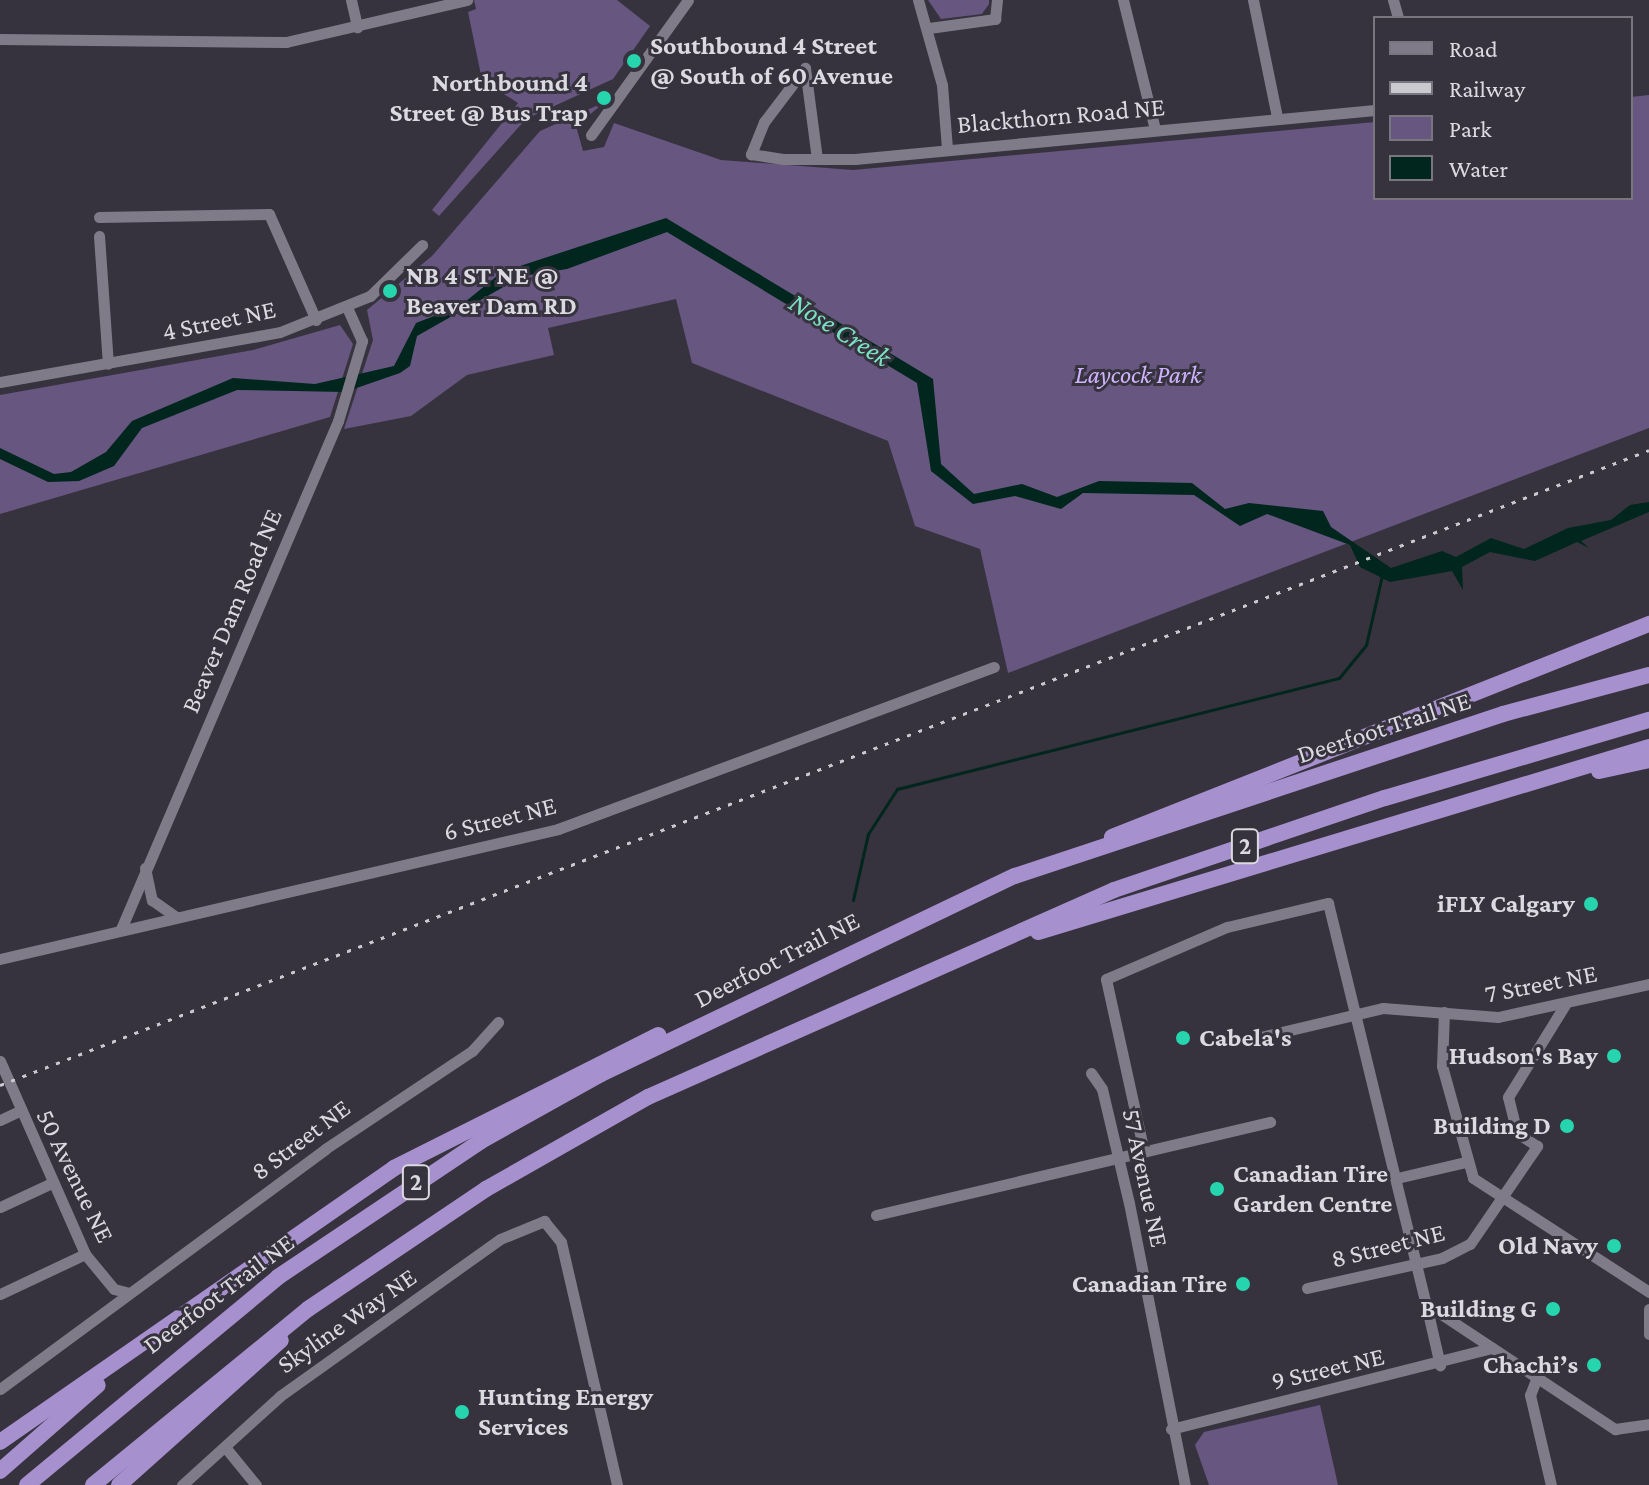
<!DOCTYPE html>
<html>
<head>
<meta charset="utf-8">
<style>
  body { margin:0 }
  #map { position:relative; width:1649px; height:1485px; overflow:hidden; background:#36333e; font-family:"Crimson Pro",serif }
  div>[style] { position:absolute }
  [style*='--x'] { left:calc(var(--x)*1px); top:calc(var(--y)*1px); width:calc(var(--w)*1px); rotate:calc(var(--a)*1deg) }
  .green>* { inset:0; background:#665680 }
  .water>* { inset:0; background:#00261d }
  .stream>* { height:3px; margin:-1.5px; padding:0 1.5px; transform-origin:1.5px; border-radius:1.5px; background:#00261d }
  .minor>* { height:11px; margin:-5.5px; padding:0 5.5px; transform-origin:5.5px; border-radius:5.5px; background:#807b88 }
  .highway>* { height:16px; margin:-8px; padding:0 8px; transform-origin:8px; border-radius:8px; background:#a790ce }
  .rail>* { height:3px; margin-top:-1.5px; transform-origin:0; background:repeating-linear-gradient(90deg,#cbc9d0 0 4px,transparent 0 12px) }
  .dots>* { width:22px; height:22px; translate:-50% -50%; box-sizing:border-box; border:4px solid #36333e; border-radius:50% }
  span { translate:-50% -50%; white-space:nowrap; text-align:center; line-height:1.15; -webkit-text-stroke:6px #36333e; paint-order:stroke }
  .shield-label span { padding:2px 6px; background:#36333e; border:2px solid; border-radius:6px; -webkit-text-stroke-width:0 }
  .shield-label { font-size:24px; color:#dcdae1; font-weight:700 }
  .poi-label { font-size:26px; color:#dcdae1; font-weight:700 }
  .left { translate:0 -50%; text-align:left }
  .right { translate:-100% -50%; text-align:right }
  .street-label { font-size:26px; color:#dcdae1 }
  .park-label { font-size:26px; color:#cfb3fe; font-style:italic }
  .water-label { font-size:28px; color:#7ae2c4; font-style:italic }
  .legend { position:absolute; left:1373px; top:16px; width:260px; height:184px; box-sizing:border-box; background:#36333e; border:2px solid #78767f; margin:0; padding:10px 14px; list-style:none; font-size:24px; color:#dcdae1 }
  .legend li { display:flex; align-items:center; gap:16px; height:40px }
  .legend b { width:40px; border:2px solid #78767f }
</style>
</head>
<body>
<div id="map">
  <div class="green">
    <div style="clip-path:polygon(474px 0,617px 0,650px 26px,613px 79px,526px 119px,439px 216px,432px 210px,518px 103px,482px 80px,468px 12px,476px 9px)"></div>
    <div style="clip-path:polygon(928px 0,989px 0,989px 4px,982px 14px,941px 19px)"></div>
    <div style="clip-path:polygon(1649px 95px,1649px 428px,1008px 673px,980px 549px,915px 526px,888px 441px,692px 363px,676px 299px,548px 328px,554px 355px,467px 375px,411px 416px,344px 429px,373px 340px,367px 310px,432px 256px,540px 131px,605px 102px,576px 126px,583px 151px,604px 147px,614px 123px,721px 160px,853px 170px,1375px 122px,1375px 198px,1631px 198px,1631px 97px)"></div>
    <div style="clip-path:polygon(340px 325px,353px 344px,330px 417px,0 514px,0 395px,253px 350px)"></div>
    <div style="clip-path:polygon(1320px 1405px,1338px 1485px,1209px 1485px,1195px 1445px,1204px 1432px)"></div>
  </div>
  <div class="water">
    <div style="clip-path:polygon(666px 218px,933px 379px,941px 464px,974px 494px,1022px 484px,1057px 497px,1099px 481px,1192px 483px,1225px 509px,1249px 503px,1323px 511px,1331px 527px,1391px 568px,1442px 551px,1456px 557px,1491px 538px,1524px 549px,1568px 528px,1611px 520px,1630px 505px,1649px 502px,1649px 512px,1581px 541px,1589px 548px,1577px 542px,1535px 561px,1490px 552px,1462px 567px,1463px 590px,1452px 571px,1390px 582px,1360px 567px,1350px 545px,1267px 514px,1240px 526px,1194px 495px,1083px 493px,1061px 509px,1015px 496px,973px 504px,931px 471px,917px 383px,667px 232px,567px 269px,523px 276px,417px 336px,410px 366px,400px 373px,345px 392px,237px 390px,142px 428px,114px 466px,79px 481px,48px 482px,0 459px,0 448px,54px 474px,71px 472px,106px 452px,132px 421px,233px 378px,315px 384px,394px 366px,416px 323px,460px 306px,502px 272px)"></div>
  </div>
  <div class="stream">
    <div style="--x:853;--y:900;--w:68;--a:-77.2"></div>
    <div style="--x:868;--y:834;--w:54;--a:-57.2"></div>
    <div style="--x:897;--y:789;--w:456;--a:-14.1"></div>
    <div style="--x:1339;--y:678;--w:43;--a:-50.7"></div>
    <div style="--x:1366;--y:645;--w:72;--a:-77.1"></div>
  </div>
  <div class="minor">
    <div style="--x:351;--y:0;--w:28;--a:77"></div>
    <div style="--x:918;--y:0;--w:88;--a:74.2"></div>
    <div style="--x:942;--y:85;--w:64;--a:85.5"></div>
    <div style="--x:1123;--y:0;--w:133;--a:76.1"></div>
    <div style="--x:1253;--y:0;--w:119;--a:78.4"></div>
    <div style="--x:1393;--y:0;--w:19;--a:74"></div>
    <div style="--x:929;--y:28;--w:67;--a:-7.8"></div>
    <div style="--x:995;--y:19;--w:19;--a:-84"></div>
    <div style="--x:0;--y:39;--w:286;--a:0.6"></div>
    <div style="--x:286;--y:42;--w:186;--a:-13.1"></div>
    <div style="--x:591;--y:135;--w:166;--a:-54.3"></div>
    <div style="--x:817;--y:159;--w:92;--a:-97.5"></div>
    <div style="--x:805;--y:68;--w:68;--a:127.2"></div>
    <div style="--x:764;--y:122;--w:35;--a:112"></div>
    <div style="--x:751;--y:154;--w:32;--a:9"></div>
    <div style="--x:783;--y:159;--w:72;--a:0"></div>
    <div style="--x:855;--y:159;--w:522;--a:-5.38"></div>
    <div style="--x:99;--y:217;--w:170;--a:-1"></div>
    <div style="--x:269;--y:214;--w:116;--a:66.1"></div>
    <div style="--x:99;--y:236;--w:128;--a:86"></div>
    <div style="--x:0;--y:382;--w:284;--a:-10.1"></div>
    <div style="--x:280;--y:332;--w:97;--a:-21.8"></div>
    <div style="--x:370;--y:296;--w:73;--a:-44.4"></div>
    <div style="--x:145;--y:868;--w:33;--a:78"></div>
    <div style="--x:152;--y:900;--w:29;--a:35"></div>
    <div style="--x:121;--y:929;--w:552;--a:-66.87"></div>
    <div style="--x:338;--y:421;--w:84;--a:-73.3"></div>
    <div style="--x:362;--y:341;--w:37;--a:-114"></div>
    <div style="--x:0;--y:959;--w:573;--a:-13.11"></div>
    <div style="--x:558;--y:829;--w:465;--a:-20.4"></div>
    <div style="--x:1444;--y:1012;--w:54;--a:92.1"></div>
    <div style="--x:1442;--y:1066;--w:116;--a:74.5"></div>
    <div style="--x:1473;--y:1178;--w:210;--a:32.9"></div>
    <div style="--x:1252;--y:1039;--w:135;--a:-13.3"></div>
    <div style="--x:1383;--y:1008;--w:115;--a:4.5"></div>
    <div style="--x:1498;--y:1017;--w:155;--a:-12.3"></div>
    <div style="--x:0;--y:1061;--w:211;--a:66.2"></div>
    <div style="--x:85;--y:1254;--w:45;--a:50.4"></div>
    <div style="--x:114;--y:1289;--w:16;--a:15"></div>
    <div style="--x:1091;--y:1073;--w:19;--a:55"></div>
    <div style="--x:1102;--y:1089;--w:117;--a:76.7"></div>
    <div style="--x:1129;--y:1203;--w:288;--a:78.8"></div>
    <div style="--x:0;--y:1120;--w:21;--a:-25"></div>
    <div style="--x:1144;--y:1152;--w:177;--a:-102.4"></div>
    <div style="--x:1106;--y:979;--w:132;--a:-23.3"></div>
    <div style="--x:1227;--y:927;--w:104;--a:-13.4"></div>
    <div style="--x:1328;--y:903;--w:413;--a:76.3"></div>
    <div style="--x:1426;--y:1304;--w:227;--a:33.5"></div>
    <div style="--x:1615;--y:1429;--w:34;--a:-8"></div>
    <div style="--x:1397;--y:1178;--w:71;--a:-13.1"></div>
    <div style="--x:0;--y:1207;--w:57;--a:-24.8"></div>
    <div style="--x:876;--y:1215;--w:405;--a:-13.3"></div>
    <div style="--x:1307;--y:1288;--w:138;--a:-12.5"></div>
    <div style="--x:1442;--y:1258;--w:31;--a:-27"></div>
    <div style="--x:1470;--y:1244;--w:119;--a:-55.6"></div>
    <div style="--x:1537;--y:1146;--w:24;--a:-147"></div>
    <div style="--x:1517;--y:1133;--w:37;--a:-104"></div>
    <div style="--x:1508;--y:1097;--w:110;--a:-58.3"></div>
    <div style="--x:0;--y:1294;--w:94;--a:-25.2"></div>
    <div style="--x:1426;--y:1304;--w:63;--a:77.1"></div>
    <div style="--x:1649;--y:1309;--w:25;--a:90"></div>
    <div style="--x:1537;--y:1377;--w:19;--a:111"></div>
    <div style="--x:1530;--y:1395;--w:92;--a:76.9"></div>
    <div style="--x:0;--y:1389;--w:404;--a:-36.4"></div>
    <div style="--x:325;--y:1149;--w:177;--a:-33.7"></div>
    <div style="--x:472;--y:1051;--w:39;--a:-48"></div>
    <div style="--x:1171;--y:1429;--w:331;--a:-14.2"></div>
    <div style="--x:225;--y:1447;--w:49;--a:50.8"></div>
    <div style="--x:182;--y:1485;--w:132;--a:-42.2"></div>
    <div style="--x:280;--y:1396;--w:270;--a:-35.5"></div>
    <div style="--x:500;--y:1239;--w:48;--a:-22.2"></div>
    <div style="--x:544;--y:1221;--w:27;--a:51"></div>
    <div style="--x:561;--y:1242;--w:249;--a:77"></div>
  </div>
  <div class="highway">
    <div style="--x:1599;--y:771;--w:51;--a:-12.4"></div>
    <div style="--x:1112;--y:837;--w:578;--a:-21.64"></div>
    <div style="--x:1038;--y:932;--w:638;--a:-16.85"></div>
    <div style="--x:0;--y:1442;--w:480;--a:-34.8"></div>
    <div style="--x:394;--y:1168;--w:296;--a:-26.7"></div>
    <div style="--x:0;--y:1471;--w:130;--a:-41.3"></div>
    <div style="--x:27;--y:1485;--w:326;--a:-39.6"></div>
    <div style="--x:278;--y:1277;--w:244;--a:-33.8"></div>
    <div style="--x:481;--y:1141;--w:137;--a:-29.2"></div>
    <div style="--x:601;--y:1074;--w:459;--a:-25.6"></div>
    <div style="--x:1015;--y:876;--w:514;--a:-18.36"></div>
    <div style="--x:1503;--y:714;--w:151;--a:-15"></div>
    <div style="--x:93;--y:1485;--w:278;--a:-39.3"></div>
    <div style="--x:308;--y:1309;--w:215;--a:-34"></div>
    <div style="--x:486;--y:1189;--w:186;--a:-29.6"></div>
    <div style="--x:648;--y:1097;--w:510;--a:-23.95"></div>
    <div style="--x:1114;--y:890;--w:286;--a:-18.8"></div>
    <div style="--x:1385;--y:798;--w:275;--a:-16.5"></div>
    <div style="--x:119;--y:1485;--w:217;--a:-41.8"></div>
  </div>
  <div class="rail">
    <div style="--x:0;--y:1085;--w:1767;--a:-21.06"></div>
  </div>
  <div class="dots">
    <div style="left:634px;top:61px;background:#26d5ae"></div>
    <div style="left:604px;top:98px;background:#26d5ae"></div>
    <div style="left:390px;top:291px;background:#26d5ae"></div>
    <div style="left:1591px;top:904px;background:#26d5ae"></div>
    <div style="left:1183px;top:1038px;background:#26d5ae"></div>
    <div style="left:1614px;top:1056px;background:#26d5ae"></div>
    <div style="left:1567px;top:1126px;background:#26d5ae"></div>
    <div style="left:1217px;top:1189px;background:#26d5ae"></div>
    <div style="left:1614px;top:1246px;background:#26d5ae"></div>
    <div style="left:1243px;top:1284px;background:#26d5ae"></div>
    <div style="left:1553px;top:1309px;background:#26d5ae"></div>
    <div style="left:1594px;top:1365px;background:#26d5ae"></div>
    <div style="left:462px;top:1412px;background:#26d5ae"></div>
  </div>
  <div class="shield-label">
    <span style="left:1245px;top:846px">2</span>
    <span style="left:416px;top:1182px">2</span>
  </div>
  <div class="poi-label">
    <span class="left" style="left:650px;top:61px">Southbound 4 Street<br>@ South of 60 Avenue</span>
    <span class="right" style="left:588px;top:98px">Northbound 4<br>Street @ Bus Trap</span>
    <span class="left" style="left:406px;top:291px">NB 4 ST NE @<br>Beaver Dam RD</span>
    <span class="right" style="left:1575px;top:904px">iFLY Calgary</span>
    <span class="left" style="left:1199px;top:1038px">Cabela's</span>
    <span class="right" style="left:1598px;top:1056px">Hudson's Bay</span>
    <span class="right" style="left:1551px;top:1126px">Building D</span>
    <span class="left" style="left:1233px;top:1189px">Canadian Tire<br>Garden Centre</span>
    <span class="right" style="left:1598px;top:1246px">Old Navy</span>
    <span class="right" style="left:1227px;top:1284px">Canadian Tire</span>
    <span class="right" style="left:1537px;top:1309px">Building G</span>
    <span class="right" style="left:1578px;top:1365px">Chachi’s</span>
    <span class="left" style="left:478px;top:1412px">Hunting Energy<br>Services</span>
  </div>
  <div class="street-label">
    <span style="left:1061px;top:116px;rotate:-5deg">Blackthorn Road NE</span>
    <span style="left:219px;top:321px;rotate:-12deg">4 Street NE</span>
    <span style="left:232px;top:611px;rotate:-67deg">Beaver Dam Road NE</span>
    <span style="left:1384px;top:728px;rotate:-18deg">Deerfoot Trail NE</span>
    <span style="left:500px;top:819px;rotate:-14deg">6 Street NE</span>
    <span style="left:777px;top:960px;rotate:-27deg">Deerfoot Trail NE</span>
    <span style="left:1541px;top:984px;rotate:-11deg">7 Street NE</span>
    <span style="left:301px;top:1140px;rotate:-37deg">8 Street NE</span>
    <span style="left:75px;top:1176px;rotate:64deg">50 Avenue NE</span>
    <span style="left:1145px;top:1178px;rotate:78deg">57 Avenue NE</span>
    <span style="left:1388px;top:1246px;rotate:-14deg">8 Street NE</span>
    <span style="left:219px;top:1294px;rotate:-37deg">Deerfoot Trail NE</span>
    <span style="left:347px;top:1321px;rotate:-35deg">Skyline Way NE</span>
    <span style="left:1328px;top:1369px;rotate:-13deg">9 Street NE</span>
  </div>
  <div class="park-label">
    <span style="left:1138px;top:375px">Laycock Park</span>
  </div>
  <div class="water-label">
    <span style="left:840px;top:330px;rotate:32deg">Nose Creek</span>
  </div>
  <ul class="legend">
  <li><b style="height:10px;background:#807b88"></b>Road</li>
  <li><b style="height:10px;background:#cbc9d0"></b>Railway</li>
  <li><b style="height:22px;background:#665680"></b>Park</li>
  <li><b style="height:22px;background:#00261d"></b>Water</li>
  </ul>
</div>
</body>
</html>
